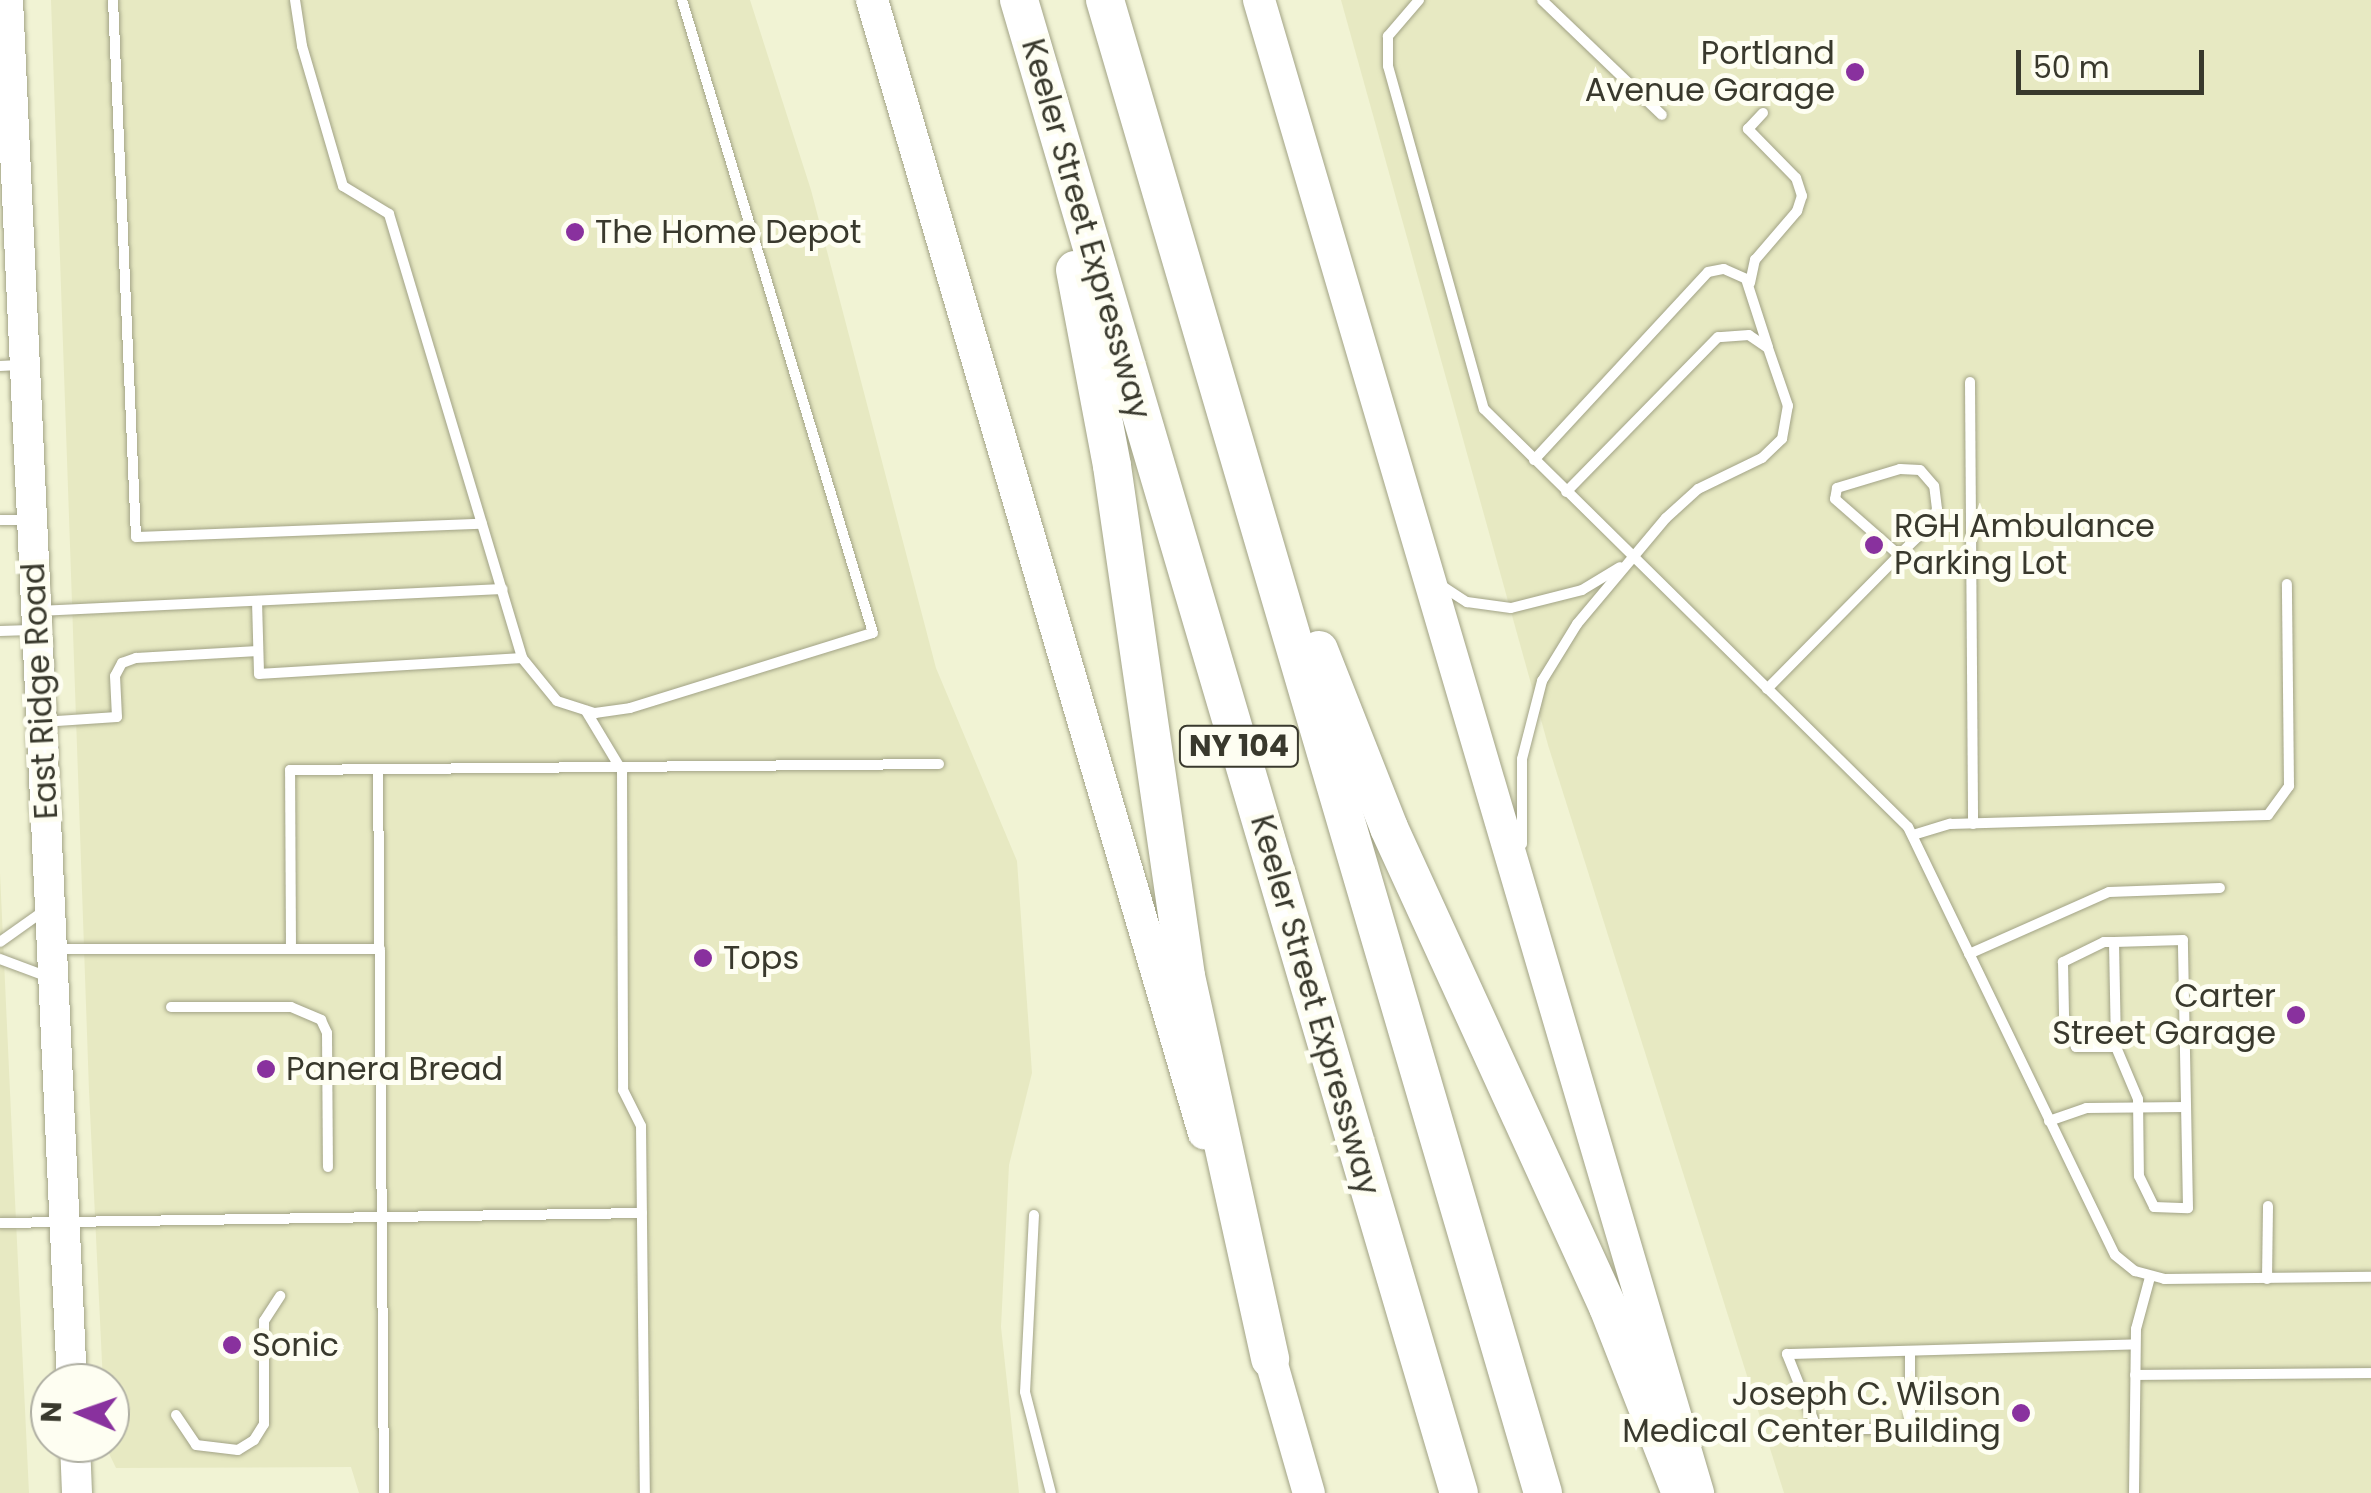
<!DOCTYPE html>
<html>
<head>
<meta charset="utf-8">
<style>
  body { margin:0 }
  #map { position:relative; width:2371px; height:1493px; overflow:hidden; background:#f1f3d4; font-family:Poppins,sans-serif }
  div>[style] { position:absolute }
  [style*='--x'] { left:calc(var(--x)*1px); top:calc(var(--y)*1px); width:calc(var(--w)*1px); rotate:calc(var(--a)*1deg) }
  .built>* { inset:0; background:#e7e9c2 }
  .roads { filter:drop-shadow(0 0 2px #a2a386) drop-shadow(0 0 2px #a2a386) }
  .service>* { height:10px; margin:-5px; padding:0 5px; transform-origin:5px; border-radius:5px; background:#fff }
  .secondary>* { height:30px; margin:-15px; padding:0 15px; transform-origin:15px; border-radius:15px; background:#fff }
  .primary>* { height:32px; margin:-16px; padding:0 16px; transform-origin:16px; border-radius:16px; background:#fff }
  .motorway>* { height:38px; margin:-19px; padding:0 19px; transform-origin:19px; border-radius:19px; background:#fff }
  .dots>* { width:28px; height:28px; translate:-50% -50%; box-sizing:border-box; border:5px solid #fefef2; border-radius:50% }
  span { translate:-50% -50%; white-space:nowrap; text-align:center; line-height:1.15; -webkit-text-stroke:10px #fefef2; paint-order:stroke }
  .shield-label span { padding:2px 8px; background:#fefef2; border:2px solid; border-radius:8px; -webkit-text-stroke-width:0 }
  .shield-label { font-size:30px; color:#39392d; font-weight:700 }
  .poi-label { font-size:32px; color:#39392d }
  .right { translate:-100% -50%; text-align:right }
  .left { translate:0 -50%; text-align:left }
  .street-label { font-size:32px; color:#39392d }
  .north { position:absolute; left:30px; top:1363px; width:100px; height:100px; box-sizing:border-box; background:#fefef2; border:2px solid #afafa3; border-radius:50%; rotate:272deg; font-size:28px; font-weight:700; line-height:40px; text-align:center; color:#39392d }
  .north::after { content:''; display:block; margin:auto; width:35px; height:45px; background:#89319e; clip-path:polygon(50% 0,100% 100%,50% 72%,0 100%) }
  .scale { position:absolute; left:2016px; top:50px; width:188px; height:45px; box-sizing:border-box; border:5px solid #39392d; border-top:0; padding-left:12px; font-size:30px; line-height:35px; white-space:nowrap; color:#39392d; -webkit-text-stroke:8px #fefef2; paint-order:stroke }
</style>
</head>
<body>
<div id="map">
  <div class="built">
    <div style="clip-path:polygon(51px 0,750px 0,811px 190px,936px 668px,1017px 861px,1032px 1073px,1009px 1165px,1001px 1327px,1019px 1493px,359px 1493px,351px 1467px,116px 1468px,104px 1443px,110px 1443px,110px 1383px,103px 1383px,89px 1091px)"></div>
    <div style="clip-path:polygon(1341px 0,2371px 0,2371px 1493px,1784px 1493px,1548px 745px)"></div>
    <div style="clip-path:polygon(0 873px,14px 1179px,29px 1493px,0 1493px)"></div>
  </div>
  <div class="roads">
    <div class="service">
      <div style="--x:113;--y:0;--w:537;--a:87.55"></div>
      <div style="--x:136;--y:537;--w:346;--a:-2.2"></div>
      <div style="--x:295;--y:0;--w:47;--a:81.3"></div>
      <div style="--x:302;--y:46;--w:146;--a:73.7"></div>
      <div style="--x:343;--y:186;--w:54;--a:31.3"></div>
      <div style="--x:389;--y:214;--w:463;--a:73.3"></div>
      <div style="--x:522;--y:658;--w:55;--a:50.9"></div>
      <div style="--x:557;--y:701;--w:40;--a:18"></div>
      <div style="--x:595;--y:713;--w:35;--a:-8"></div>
      <div style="--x:630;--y:708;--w:254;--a:-17.2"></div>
      <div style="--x:873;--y:633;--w:661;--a:-106.79"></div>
      <div style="--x:1419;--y:0;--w:48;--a:130.7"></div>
      <div style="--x:1388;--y:36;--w:30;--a:90"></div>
      <div style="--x:1388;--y:66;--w:356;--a:74.4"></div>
      <div style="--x:1484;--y:409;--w:595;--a:44.59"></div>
      <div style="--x:1908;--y:827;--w:475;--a:64.2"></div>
      <div style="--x:2115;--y:1255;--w:26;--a:39"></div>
      <div style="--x:2135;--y:1271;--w:30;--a:15"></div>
      <div style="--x:2164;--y:1279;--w:207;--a:-0.6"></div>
      <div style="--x:1542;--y:0;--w:166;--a:43.8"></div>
      <div style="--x:1750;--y:283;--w:24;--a:-78"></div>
      <div style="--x:1755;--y:260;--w:65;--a:-49.4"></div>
      <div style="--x:1797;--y:211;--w:16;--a:-72"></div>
      <div style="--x:1802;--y:196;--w:19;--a:-108"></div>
      <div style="--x:1796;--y:178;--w:69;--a:-134.4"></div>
      <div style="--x:1748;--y:129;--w:22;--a:-47"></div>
      <div style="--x:0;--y:366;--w:19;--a:-3"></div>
      <div style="--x:1970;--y:382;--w:442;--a:89.6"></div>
      <div style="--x:1534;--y:460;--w:256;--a:-47.2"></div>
      <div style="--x:1708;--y:272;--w:16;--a:-11"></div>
      <div style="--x:1724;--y:269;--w:24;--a:24"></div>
      <div style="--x:1746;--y:279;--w:71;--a:72.1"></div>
      <div style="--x:0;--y:520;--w:29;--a:0"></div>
      <div style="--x:1442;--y:586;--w:30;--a:33"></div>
      <div style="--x:1467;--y:602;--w:44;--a:7.8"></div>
      <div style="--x:1511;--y:608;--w:73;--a:-14.2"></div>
      <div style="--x:1582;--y:590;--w:44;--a:-31.2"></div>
      <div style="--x:257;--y:601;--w:73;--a:88.4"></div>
      <div style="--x:259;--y:674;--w:263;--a:-3.5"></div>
      <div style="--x:38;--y:611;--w:465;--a:-2.7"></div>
      <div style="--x:0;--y:631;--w:31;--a:-2"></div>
      <div style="--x:1767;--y:689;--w:188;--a:-45.4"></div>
      <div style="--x:1899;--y:555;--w:40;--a:-44"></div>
      <div style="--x:1928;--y:527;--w:20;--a:-63"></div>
      <div style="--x:1937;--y:509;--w:23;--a:-97"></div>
      <div style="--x:1934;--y:486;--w:21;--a:-131"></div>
      <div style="--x:1920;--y:470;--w:20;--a:-177"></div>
      <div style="--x:1900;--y:469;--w:66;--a:163.2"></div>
      <div style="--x:1837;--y:488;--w:11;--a:100"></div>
      <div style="--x:1835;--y:499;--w:85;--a:41.2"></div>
      <div style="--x:586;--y:711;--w:70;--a:59"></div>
      <div style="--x:622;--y:771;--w:319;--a:89.8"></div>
      <div style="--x:623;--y:1090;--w:40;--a:63.4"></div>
      <div style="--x:641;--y:1126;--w:367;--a:89.4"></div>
      <div style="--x:42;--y:722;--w:75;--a:-3.8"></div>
      <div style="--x:117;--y:717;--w:41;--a:-92.8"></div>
      <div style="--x:115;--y:676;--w:15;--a:-62"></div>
      <div style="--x:122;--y:663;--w:15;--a:-20"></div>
      <div style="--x:136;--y:658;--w:122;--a:-3.3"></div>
      <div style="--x:378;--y:770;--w:723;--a:89.52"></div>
      <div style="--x:1913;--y:835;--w:39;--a:-17"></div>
      <div style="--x:1950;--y:824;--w:318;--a:-1.6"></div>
      <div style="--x:2268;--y:815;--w:36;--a:-54"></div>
      <div style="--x:2289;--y:786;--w:202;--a:-90.6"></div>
      <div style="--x:1522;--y:844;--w:85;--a:-90"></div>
      <div style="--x:1522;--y:759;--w:81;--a:-75.6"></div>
      <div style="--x:1542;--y:681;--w:67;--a:-58.4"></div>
      <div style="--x:1577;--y:624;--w:138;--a:-50"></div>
      <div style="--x:1666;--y:518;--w:43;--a:-42.2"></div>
      <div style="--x:1698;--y:489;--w:71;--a:-25.8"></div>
      <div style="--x:1762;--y:458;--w:28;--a:-44"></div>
      <div style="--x:1782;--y:439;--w:34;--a:-80"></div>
      <div style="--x:1788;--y:406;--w:61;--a:-109"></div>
      <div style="--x:1768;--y:348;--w:23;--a:-146"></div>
      <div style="--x:1749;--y:335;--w:31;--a:176"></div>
      <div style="--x:1718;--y:337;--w:217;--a:134.4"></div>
      <div style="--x:0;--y:942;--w:55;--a:-35.4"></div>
      <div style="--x:2114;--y:942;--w:105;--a:88.9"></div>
      <div style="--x:2116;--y:1047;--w:56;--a:67.1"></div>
      <div style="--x:2138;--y:1099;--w:77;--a:89.3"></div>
      <div style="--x:2139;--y:1176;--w:34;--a:64"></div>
      <div style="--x:2154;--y:1207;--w:34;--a:2"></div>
      <div style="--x:2188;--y:1208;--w:268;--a:-91.1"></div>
      <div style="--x:2183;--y:940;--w:69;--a:178.3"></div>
      <div style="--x:2114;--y:942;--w:10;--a:180"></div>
      <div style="--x:2104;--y:942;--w:46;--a:154"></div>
      <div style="--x:2063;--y:962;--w:54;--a:88.9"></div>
      <div style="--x:2064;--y:1016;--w:33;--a:69"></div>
      <div style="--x:2076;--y:1047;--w:40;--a:0"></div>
      <div style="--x:58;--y:949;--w:322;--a:0"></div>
      <div style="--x:291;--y:949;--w:179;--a:-90.3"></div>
      <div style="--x:290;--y:770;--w:649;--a:-0.53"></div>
      <div style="--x:1969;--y:954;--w:153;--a:-23.9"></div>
      <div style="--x:2109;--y:892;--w:111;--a:-2.1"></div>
      <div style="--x:0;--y:959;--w:54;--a:20.4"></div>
      <div style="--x:171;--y:1007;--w:120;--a:0"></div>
      <div style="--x:291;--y:1007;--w:33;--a:23"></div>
      <div style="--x:321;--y:1020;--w:14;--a:65"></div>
      <div style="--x:327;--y:1033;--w:134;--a:89.6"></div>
      <div style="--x:2049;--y:1121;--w:39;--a:-19"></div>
      <div style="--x:2086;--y:1108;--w:100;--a:-0.6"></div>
      <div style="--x:1034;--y:1215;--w:177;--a:92.9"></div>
      <div style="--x:1025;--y:1392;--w:104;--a:75.6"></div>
      <div style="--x:0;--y:1223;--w:642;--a:-0.89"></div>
      <div style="--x:2267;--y:1279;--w:73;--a:-89.2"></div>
      <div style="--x:1910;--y:1353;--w:76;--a:90"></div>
      <div style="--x:1910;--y:1429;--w:93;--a:180"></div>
      <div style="--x:1817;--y:1429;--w:81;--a:-111.8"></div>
      <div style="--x:1787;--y:1354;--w:348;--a:-1.6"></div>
      <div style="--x:2135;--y:1375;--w:236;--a:-0.5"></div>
      <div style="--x:176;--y:1415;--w:36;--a:56"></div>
      <div style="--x:196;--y:1445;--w:42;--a:6.8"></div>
      <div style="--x:238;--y:1450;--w:19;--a:-32"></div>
      <div style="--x:254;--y:1440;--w:19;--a:-58"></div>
      <div style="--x:264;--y:1424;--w:103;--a:-90"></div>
      <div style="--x:264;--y:1321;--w:30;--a:-57"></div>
      <div style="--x:2134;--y:1493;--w:164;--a:-89.3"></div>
      <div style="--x:2136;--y:1329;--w:54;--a:-74.9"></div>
    </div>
    <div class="secondary">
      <div style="--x:8;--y:0;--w:1384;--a:87.35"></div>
      <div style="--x:75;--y:1443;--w:50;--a:87.7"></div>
    </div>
    <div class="primary">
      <div style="--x:872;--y:0;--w:1181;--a:73.67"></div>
      <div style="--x:1259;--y:0;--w:1556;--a:73.61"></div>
      <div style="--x:1263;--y:1333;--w:166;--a:74"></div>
    </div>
    <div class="motorway">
      <div style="--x:1019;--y:0;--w:1556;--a:73.58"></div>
      <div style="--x:1105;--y:0;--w:1556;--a:73.65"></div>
      <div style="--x:1075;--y:270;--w:199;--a:79.3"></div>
      <div style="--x:1112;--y:466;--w:515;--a:81.74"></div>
      <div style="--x:1186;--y:976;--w:392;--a:77.6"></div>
      <div style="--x:1319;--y:650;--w:191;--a:68.5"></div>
      <div style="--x:1389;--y:828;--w:527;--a:65.43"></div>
      <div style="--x:1608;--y:1307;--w:200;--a:68.6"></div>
    </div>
  </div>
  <div class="dots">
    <div style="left:1855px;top:72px;background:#89319e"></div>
    <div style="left:575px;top:232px;background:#89319e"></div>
    <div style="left:1874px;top:545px;background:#89319e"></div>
    <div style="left:703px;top:958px;background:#89319e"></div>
    <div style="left:2296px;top:1015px;background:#89319e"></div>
    <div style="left:266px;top:1069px;background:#89319e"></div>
    <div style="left:232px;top:1345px;background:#89319e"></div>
    <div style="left:2021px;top:1413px;background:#89319e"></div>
  </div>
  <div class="shield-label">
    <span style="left:1239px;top:746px">NY 104</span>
  </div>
  <div class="poi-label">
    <span class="right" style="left:1835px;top:72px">Portland<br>Avenue Garage</span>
    <span class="left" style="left:595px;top:232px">The Home Depot</span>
    <span class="left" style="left:1894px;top:545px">RGH Ambulance<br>Parking Lot</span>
    <span class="left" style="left:723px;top:958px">Tops</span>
    <span class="right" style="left:2276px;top:1015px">Carter<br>Street Garage</span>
    <span class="left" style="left:286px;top:1069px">Panera Bread</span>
    <span class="left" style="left:252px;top:1345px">Sonic</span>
    <span class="right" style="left:2001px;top:1413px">Joseph C. Wilson<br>Medical Center Building</span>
  </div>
  <div class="street-label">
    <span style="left:1086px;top:229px;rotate:74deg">Keeler Street Expressway</span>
    <span style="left:40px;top:691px;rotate:-93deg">East Ridge Road</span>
    <span style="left:1315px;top:1005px;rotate:74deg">Keeler Street Expressway</span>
  </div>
  <div class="north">N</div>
  <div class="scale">50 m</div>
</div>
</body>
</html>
